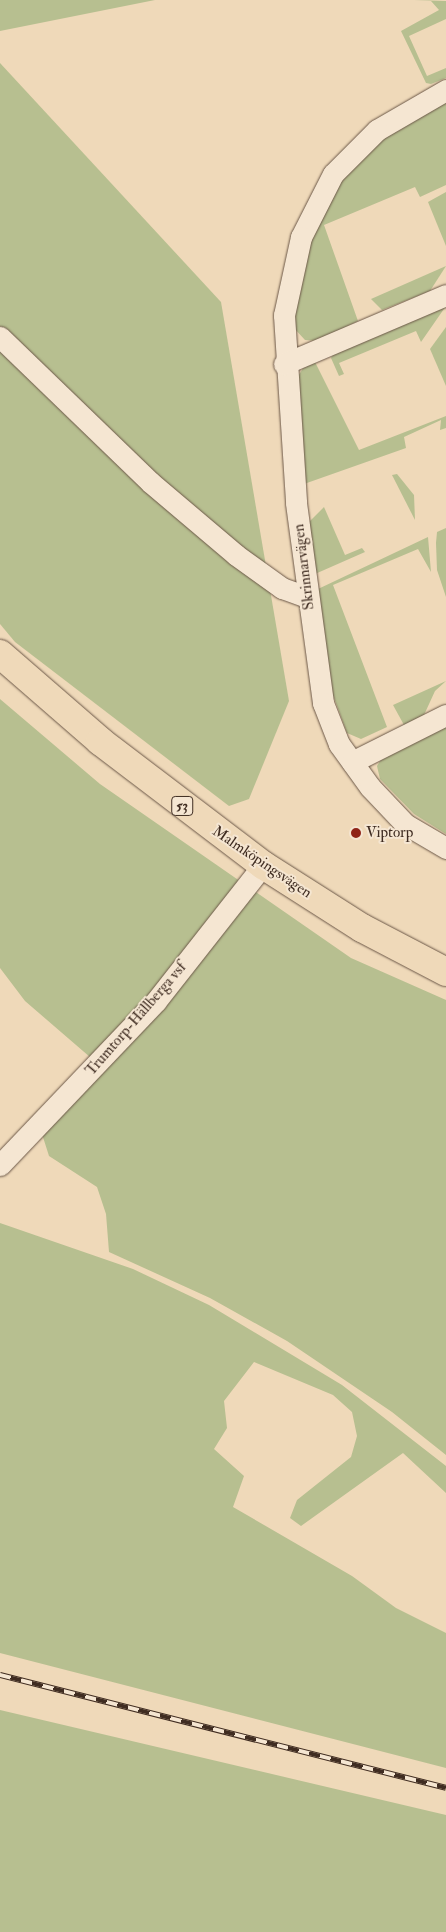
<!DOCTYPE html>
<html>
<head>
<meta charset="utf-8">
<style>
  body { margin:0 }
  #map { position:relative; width:446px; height:1932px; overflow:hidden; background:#efd9b9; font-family:"IM FELL Double Pica",serif }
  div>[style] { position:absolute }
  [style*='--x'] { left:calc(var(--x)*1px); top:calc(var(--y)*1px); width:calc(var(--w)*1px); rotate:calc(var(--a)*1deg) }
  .green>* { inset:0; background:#b7bf90 }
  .roads { filter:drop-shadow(0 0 1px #6b5747) drop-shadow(0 0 1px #6b5747) }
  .minor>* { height:21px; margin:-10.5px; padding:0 10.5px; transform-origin:10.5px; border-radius:10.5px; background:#f5e6d2 }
  .major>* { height:28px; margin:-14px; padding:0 14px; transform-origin:14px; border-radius:14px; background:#efd9b9 }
  .rail>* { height:5.5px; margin-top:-2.75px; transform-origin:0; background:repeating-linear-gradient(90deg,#f5e6d2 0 11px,#3f2c21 0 22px); box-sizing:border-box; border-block:1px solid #3f2c21 }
  .dots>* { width:14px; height:14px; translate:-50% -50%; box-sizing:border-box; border:2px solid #f5e6d2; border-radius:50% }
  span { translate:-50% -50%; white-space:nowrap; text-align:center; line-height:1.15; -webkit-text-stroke:4px #f5e6d2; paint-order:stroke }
  .shield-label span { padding:1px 4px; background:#f5e6d2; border:1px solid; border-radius:4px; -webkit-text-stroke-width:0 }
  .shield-label { font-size:14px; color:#3f2c21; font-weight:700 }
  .street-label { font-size:15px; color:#3f2c21 }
  .poi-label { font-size:15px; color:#3f2c21 }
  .left { translate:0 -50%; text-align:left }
</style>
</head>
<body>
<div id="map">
  <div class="green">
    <div style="clip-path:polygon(0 0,155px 0,0 31px)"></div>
    <div style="clip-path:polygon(414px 0,446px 1px,446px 19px,409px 36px,427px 76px,446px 68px,446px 78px,431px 84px,426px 83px,401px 31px,439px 10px,431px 1px)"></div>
    <div style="clip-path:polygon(0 63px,221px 302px,289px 701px,249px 799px,229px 806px,15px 642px,0 624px)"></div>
    <div style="clip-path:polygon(446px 98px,446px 185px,420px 197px,415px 187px,324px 225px,358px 321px,317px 341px,305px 340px,293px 327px,310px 233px,339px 182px,398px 125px)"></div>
    <div style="clip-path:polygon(446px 192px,446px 246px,428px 202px)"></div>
    <div style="clip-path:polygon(446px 266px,430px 291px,382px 310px,371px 299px)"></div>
    <div style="clip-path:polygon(446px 306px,421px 342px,416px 331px,339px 363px,344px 374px,339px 376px,331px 358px,336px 350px)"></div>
    <div style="clip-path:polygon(446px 327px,446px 386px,430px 349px)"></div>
    <div style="clip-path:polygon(315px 362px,359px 450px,446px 416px,446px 428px,440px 430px,441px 420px,404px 437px,406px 448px,304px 484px,296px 380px,306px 363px)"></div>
    <div style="clip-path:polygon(397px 474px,414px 495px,415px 520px,392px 475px)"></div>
    <div style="clip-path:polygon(324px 507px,345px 555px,362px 548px,365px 552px,315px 574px,308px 523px)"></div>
    <div style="clip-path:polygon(446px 528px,446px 597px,437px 570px,436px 543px,437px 532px)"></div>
    <div style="clip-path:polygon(428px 537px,431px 572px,418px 549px,333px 585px,387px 727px,361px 739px,347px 733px,330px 687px,318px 589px)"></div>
    <div style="clip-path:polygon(446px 681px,435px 691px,424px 715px,404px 725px,393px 705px)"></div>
    <div style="clip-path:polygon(0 699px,100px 784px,351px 958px,446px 1000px,446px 1455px,392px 1412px,287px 1341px,210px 1298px,109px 1252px,106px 1214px,97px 1187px,49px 1156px,42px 1134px,105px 1070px,25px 1001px,0 968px)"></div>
    <div style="clip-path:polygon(446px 726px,446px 834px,414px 814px,380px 779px,377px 766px,383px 756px)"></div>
    <div style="clip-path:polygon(0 1223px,133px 1269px,209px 1305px,342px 1385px,446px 1466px,446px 1493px,403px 1453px,301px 1526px,290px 1518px,297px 1500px,351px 1457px,357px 1436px,352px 1412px,333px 1395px,254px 1362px,224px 1401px,227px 1428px,214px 1449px,244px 1476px,233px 1507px,352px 1576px,396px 1608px,446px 1633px,446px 1768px,0 1653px)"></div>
    <div style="clip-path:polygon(0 1710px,446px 1815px,446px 1932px,0 1932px)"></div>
  </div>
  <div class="roads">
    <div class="minor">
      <div style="--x:446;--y:90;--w:80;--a:149.9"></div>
      <div style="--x:377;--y:130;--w:62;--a:135"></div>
      <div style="--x:333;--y:174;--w:71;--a:116.9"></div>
      <div style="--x:301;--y:237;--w:80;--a:102.3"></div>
      <div style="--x:284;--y:315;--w:188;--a:86.3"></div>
      <div style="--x:296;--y:503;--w:202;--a:82.3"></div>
      <div style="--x:323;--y:703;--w:44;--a:68.7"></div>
      <div style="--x:339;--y:744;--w:53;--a:54.2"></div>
      <div style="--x:370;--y:787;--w:51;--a:46.6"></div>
      <div style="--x:405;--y:824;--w:48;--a:30.3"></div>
      <div style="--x:0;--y:337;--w:209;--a:44"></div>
      <div style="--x:150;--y:482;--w:113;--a:40.3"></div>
      <div style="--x:236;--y:555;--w:57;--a:35.7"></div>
      <div style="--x:282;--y:588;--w:27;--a:20"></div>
      <div style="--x:284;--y:364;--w:176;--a:-23.1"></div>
      <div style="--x:352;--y:762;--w:105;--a:-26.6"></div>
      <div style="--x:0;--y:1165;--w:226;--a:-46.4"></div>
      <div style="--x:156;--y:1001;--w:173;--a:-51.8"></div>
    </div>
    <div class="major">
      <div style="--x:0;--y:654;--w:133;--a:41"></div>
      <div style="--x:100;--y:741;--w:205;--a:37.3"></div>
      <div style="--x:263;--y:865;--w:117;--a:32.5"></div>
      <div style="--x:362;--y:928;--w:95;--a:27.6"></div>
    </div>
  </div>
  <div class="rail">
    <div style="--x:0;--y:1675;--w:460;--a:14.2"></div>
  </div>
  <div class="dots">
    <div style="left:356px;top:833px;background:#8f2418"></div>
  </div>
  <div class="shield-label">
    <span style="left:182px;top:806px">53</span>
  </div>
  <div class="street-label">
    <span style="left:304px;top:567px;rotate:-97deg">Skrinnarvägen</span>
    <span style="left:262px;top:862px;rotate:34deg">Malmköpingsvägen</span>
    <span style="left:136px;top:1019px;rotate:-49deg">Trumtorp-Hällberga vsf</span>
  </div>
  <div class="poi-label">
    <span class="left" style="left:366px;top:833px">Viptorp</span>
  </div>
</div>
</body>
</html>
